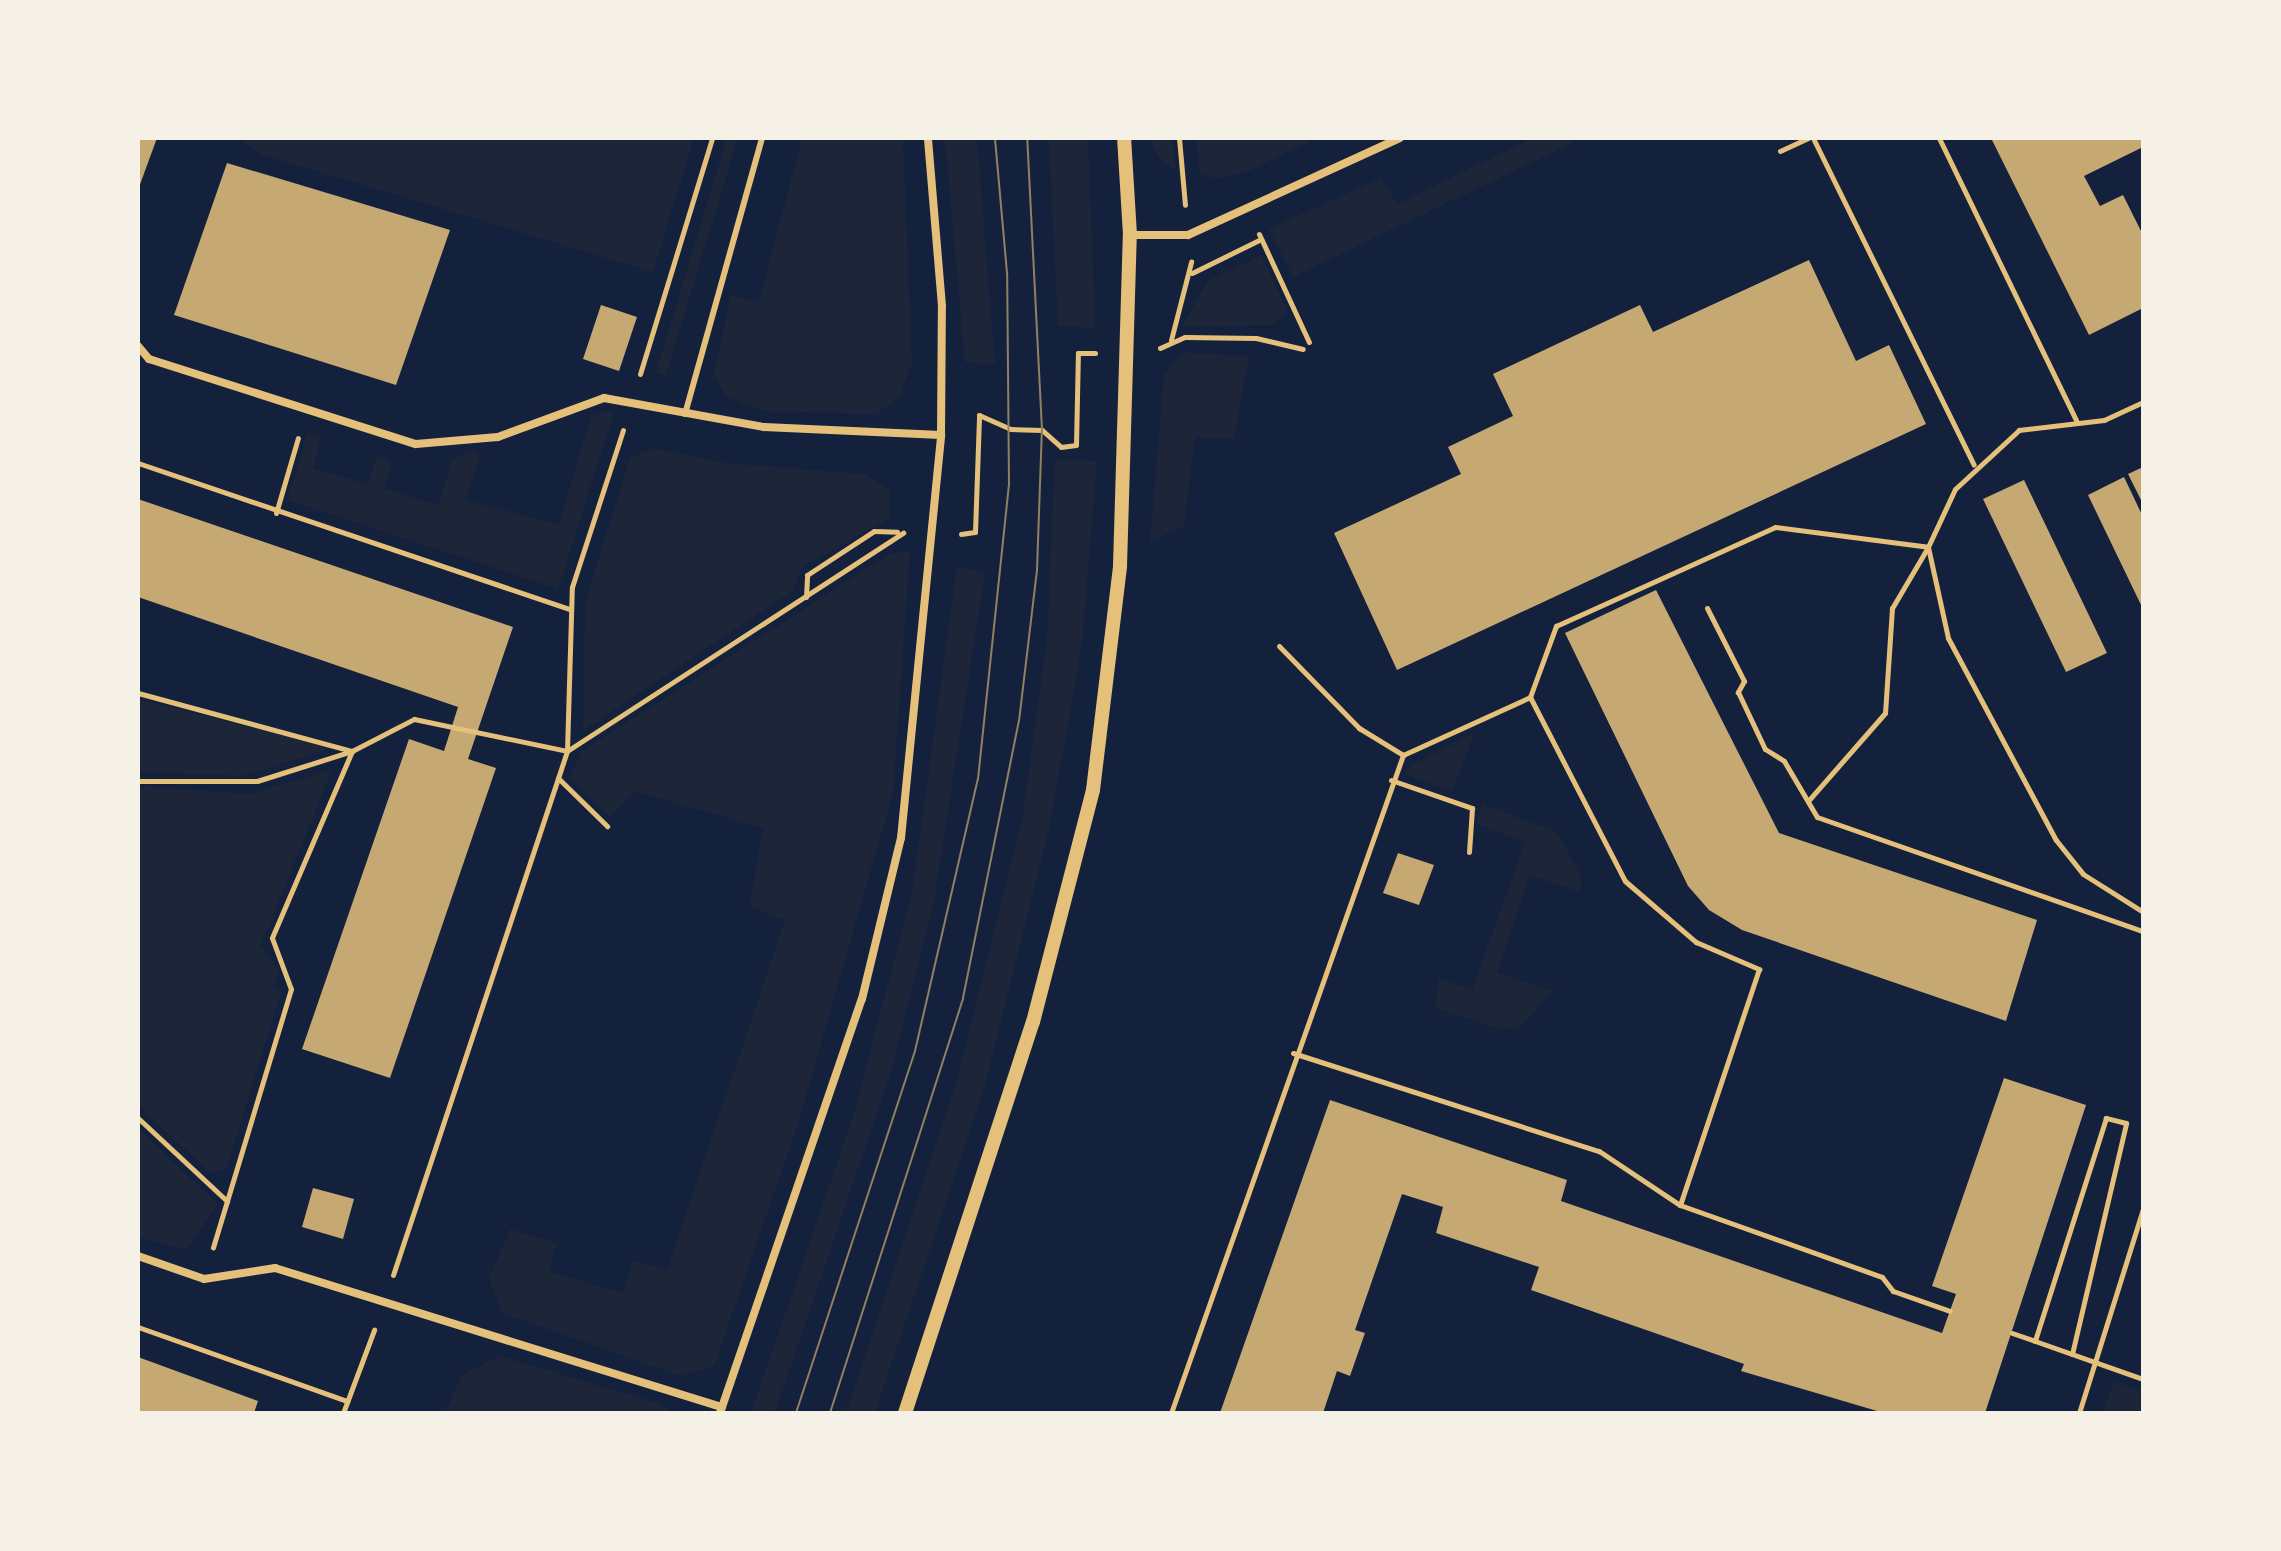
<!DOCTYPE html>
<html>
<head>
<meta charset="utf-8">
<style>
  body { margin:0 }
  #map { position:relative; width:2281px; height:1551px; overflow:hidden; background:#14213d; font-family:Literata,serif }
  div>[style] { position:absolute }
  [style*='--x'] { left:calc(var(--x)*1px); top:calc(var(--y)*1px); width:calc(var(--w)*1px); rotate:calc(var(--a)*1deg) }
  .green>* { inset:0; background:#1d2539 }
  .building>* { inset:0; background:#c6a872 }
  .path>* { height:5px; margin:-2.5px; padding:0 2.5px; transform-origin:2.5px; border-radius:2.5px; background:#e5c07b }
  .service>* { height:6px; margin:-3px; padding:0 3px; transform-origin:3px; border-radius:3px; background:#e5c07b }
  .minor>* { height:8px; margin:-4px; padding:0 4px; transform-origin:4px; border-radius:4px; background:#e5c07b }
  .tertiary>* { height:14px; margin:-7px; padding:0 7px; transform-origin:7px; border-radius:7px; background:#e5c07b }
  .tram>* { height:2px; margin:-1px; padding:0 1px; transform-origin:1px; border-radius:1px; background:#918062 }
  span { translate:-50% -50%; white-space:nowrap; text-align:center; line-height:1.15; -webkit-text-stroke:8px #f6f1e7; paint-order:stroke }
  .frame { position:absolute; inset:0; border:140px solid #f6f1e7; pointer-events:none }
</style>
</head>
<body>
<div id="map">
  <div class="green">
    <div style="clip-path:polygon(236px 138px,694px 138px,653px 272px,263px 155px)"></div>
    <div style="clip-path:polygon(727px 138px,738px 138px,666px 375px,656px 372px)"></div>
    <div style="clip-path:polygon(802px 138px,903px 138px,912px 365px,898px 398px,876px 414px,762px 411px,726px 396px,714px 373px,731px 295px,759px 302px)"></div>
    <div style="clip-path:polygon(945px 138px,977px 138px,995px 365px,965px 362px)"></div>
    <div style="clip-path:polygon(1049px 138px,1088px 138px,1095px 328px,1058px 326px)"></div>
    <div style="clip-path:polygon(1149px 138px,1172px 138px,1176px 170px,1160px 160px)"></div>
    <div style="clip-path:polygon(1196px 138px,1317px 138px,1244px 173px,1216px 178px,1200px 174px)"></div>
    <div style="clip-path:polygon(1533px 138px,1582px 138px,1293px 277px,1269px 229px,1381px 178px,1397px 204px)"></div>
    <div style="clip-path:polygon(1261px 255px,1288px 312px,1272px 325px,1182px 326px,1208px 281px)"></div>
    <div style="clip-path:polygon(1183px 352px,1249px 357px,1234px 439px,1195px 437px,1184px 526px,1150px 541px,1164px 375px)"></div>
    <div style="clip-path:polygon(605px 411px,614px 413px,558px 589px,288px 500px,308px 432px,321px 437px,313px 469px,368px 484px,377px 456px,392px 460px,384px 489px,439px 505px,452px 459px,472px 451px,481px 455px,465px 500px,559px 524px,591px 417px)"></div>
    <div style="clip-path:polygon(653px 448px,724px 463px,865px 474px,890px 491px,890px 518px,802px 567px,793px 591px,583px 731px,585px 603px,630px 458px)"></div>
    <div style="clip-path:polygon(1055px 460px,1097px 461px,1082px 645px,1049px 829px,986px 1081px,875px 1413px,846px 1413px,959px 1074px,1022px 821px,1047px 640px)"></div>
    <div style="clip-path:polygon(910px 551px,893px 793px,798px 1124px,714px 1366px,681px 1376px,502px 1313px,489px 1279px,510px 1229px,556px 1243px,550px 1272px,623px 1293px,633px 1260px,667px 1271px,785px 920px,750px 906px,763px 828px,634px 791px,610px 817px,570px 778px,581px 752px,890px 554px)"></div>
    <div style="clip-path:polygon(957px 566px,985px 572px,934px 902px,892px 1068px,775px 1413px,751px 1413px,852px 1120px,912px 893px)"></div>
    <div style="clip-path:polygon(138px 699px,331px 748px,242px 776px,138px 771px)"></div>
    <div style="clip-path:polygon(1475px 733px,1452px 792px,1404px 774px,1413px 764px)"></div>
    <div style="clip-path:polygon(332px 770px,261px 945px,280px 971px,274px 988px,281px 992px,226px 1170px,210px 1172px,138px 1106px,138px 786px,249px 794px)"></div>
    <div style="clip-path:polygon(1483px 804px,1558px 833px,1582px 878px,1580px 892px,1530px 875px,1497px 973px,1553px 991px,1521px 1026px,1503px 1030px,1436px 1008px,1438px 978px,1472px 990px,1525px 843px,1476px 823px)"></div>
    <div style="clip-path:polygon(138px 1128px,218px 1204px,186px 1250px,138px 1237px)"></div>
    <div style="clip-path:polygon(500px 1356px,654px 1402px,675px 1413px,445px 1413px,462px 1375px)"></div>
    <div style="clip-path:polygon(2114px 1381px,2143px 1392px,2143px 1413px,2103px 1413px)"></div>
  </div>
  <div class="building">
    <div style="clip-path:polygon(138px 138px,157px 138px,138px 190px)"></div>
    <div style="clip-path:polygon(1991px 138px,2143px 138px,2143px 147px,2084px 176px,2100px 206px,2123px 195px,2143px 235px,2143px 308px,2089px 335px)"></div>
    <div style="clip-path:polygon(227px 163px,450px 230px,396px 385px,174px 315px)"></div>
    <div style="clip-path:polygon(1809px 260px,1856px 361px,1889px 345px,1926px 424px,1397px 670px,1334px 533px,1461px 474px,1448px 447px,1513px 416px,1493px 374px,1640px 305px,1653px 332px)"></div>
    <div style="clip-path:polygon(601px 305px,637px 317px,619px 371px,583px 359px)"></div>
    <div style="clip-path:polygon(2143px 467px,2143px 504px,2128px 474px)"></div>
    <div style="clip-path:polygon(2124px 477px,2143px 517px,2143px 609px,2088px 495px)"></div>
    <div style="clip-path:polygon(2024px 480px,2107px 653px,2066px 672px,1983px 499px)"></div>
    <div style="clip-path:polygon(138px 499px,513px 627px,468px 759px,496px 768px,390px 1078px,302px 1049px,409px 739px,444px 751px,458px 707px,138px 597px)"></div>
    <div style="clip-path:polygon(1656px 590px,1779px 833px,2037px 920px,2006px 1021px,1742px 930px,1709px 910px,1688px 886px,1565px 633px)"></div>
    <div style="clip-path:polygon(1398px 853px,1434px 865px,1419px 905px,1383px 893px)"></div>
    <div style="clip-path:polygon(2004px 1078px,2086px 1105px,1985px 1413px,1884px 1413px,1741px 1371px,1744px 1364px,1531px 1290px,1539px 1267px,1436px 1233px,1443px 1207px,1402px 1194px,1355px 1330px,1365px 1333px,1350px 1376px,1337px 1371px,1323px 1413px,1220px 1413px,1330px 1100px,1567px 1180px,1561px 1201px,1942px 1333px,1956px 1294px,1932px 1286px)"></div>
    <div style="clip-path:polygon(313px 1188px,354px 1199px,343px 1239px,302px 1227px)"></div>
    <div style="clip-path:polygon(138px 1357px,258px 1401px,254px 1413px,138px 1413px)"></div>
  </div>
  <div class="path">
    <div style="--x:1179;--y:138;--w:67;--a:84.9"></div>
    <div style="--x:1813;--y:138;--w:364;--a:63.8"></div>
    <div style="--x:1939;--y:138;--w:314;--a:64.1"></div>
    <div style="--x:1780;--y:151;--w:31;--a:-25"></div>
    <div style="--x:1259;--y:234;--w:119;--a:65.2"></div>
    <div style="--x:1192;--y:273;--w:77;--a:-26.2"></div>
    <div style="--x:1171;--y:340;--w:81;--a:-75.6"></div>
    <div style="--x:1160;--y:348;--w:27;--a:-24"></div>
    <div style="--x:1185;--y:337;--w:71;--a:0.8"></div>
    <div style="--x:1256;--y:338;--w:48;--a:13.2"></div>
    <div style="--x:640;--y:374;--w:247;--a:-73"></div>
    <div style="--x:2143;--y:402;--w:43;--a:155.2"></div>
    <div style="--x:2104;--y:420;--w:86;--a:173.3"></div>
    <div style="--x:2019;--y:430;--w:87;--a:137.3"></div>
    <div style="--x:1955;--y:489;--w:64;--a:115"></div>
    <div style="--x:1928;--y:547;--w:93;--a:77.6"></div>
    <div style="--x:1948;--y:638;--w:229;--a:61.9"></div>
    <div style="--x:2056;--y:840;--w:43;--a:51.5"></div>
    <div style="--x:2083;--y:874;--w:71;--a:32.3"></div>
    <div style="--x:138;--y:463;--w:455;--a:18.7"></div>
    <div style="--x:276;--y:513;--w:78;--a:-73.7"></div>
    <div style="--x:961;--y:534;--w:14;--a:-8"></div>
    <div style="--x:975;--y:532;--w:117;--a:-88"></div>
    <div style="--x:979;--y:415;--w:34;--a:24"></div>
    <div style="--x:1010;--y:429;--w:32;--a:2"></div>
    <div style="--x:1042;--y:430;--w:25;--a:42"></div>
    <div style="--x:1061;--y:447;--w:15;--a:-8"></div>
    <div style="--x:1076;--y:445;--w:92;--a:-88.8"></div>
    <div style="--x:1078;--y:353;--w:17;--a:0"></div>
    <div style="--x:806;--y:597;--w:22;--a:-87"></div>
    <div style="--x:807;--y:575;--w:80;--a:-33.3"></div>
    <div style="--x:874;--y:531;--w:23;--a:2"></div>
    <div style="--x:1707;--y:608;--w:82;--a:63.1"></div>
    <div style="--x:1744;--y:681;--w:13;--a:119"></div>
    <div style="--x:1738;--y:692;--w:63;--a:64.7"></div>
    <div style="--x:1765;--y:749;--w:22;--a:32"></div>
    <div style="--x:1784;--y:761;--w:65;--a:59.5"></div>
    <div style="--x:1817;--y:817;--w:345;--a:19.3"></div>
    <div style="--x:1279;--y:646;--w:115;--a:45.7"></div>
    <div style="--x:1359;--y:728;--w:52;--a:31.5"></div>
    <div style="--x:138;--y:693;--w:222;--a:15.2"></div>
    <div style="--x:352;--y:751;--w:203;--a:113.2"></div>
    <div style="--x:272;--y:938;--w:54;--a:69.6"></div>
    <div style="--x:291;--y:989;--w:270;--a:106.8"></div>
    <div style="--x:1530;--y:697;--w:207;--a:62.7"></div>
    <div style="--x:1625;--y:881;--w:94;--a:40.7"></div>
    <div style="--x:1696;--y:942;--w:69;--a:23.2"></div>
    <div style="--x:1759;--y:969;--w:249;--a:108.5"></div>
    <div style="--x:558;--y:778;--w:69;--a:44.4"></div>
    <div style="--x:1391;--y:780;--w:86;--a:19.1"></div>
    <div style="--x:1472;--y:808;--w:44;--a:93.9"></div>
    <div style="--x:138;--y:781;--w:119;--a:0"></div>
    <div style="--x:257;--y:781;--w:100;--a:-17.5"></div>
    <div style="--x:352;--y:751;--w:70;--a:-27.3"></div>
    <div style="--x:414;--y:719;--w:156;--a:11.8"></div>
    <div style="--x:567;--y:751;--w:401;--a:-33"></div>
    <div style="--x:1293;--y:1053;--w:321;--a:17.8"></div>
    <div style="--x:1599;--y:1151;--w:97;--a:33.7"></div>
    <div style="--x:1680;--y:1205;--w:214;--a:19.6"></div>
    <div style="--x:1882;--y:1277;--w:18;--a:52"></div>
    <div style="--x:1893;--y:1291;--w:60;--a:19.3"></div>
    <div style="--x:138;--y:1118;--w:122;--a:43"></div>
    <div style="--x:393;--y:1275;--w:552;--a:-71.63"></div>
    <div style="--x:567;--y:751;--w:164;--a:-88.3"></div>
    <div style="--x:572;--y:587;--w:165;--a:-72"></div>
    <div style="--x:138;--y:1327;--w:222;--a:19.5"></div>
    <div style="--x:2012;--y:1333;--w:24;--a:19"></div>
    <div style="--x:2072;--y:1354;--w:237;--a:-76.8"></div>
    <div style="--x:2126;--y:1123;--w:21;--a:-166"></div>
    <div style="--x:2106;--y:1118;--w:234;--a:107.7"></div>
    <div style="--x:2035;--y:1341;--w:114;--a:19.4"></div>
    <div style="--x:343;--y:1413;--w:89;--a:-69.5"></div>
    <div style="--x:1171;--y:1413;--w:698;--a:-70.58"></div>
    <div style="--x:1403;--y:755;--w:140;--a:-24.5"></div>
    <div style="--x:1530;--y:697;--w:76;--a:-69.9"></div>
    <div style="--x:1556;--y:626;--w:240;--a:-24.3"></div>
    <div style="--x:1775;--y:527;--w:154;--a:7.4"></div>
    <div style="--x:1928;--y:547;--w:71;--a:120.5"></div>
    <div style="--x:1892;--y:608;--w:105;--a:93.8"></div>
    <div style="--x:1885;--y:713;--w:117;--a:131.2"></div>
    <div style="--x:2079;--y:1413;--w:214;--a:-72.6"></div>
  </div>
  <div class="service">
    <div style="--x:685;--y:414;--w:287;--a:-74.4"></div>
  </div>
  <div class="minor">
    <div style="--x:1130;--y:235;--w:58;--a:0"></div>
    <div style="--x:1188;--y:235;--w:233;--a:-24.6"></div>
    <div style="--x:138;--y:346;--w:17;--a:50"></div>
    <div style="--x:149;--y:359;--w:280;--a:17.7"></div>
    <div style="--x:416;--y:444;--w:82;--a:-4.9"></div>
    <div style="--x:498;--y:437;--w:113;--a:-20.2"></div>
    <div style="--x:604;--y:398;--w:163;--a:10.3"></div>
    <div style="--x:764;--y:427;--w:177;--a:2.6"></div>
    <div style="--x:138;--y:1256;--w:70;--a:19.2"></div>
    <div style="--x:204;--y:1279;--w:72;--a:-8.8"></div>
    <div style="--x:275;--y:1268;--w:468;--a:17.3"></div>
    <div style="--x:720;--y:1413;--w:438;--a:-71.1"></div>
    <div style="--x:862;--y:999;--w:166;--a:-76.4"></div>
    <div style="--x:901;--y:838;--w:405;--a:-84.3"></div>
    <div style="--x:941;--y:435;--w:129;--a:-89.6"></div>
    <div style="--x:942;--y:306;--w:169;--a:-94.8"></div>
  </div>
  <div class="tertiary">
    <div style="--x:905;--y:1413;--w:411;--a:-71.9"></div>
    <div style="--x:1033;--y:1022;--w:240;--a:-75.5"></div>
    <div style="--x:1093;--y:790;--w:226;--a:-83.1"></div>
    <div style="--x:1120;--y:566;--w:331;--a:-88.3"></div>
    <div style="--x:1130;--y:235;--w:97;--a:-93.5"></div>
  </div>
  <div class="tram">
    <div style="--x:796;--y:1413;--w:381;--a:-71.8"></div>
    <div style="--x:915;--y:1051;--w:279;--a:-77"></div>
    <div style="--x:978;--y:779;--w:297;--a:-84"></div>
    <div style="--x:1009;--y:484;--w:211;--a:-90.5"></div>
    <div style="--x:1007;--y:273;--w:136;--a:-95.1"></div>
    <div style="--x:830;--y:1413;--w:436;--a:-72.2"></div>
    <div style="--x:963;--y:998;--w:283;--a:-78.6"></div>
    <div style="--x:1019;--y:721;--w:152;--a:-83.2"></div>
    <div style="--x:1037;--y:570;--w:140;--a:-88"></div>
    <div style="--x:1042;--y:430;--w:292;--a:-92.9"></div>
  </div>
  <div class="frame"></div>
</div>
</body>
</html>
